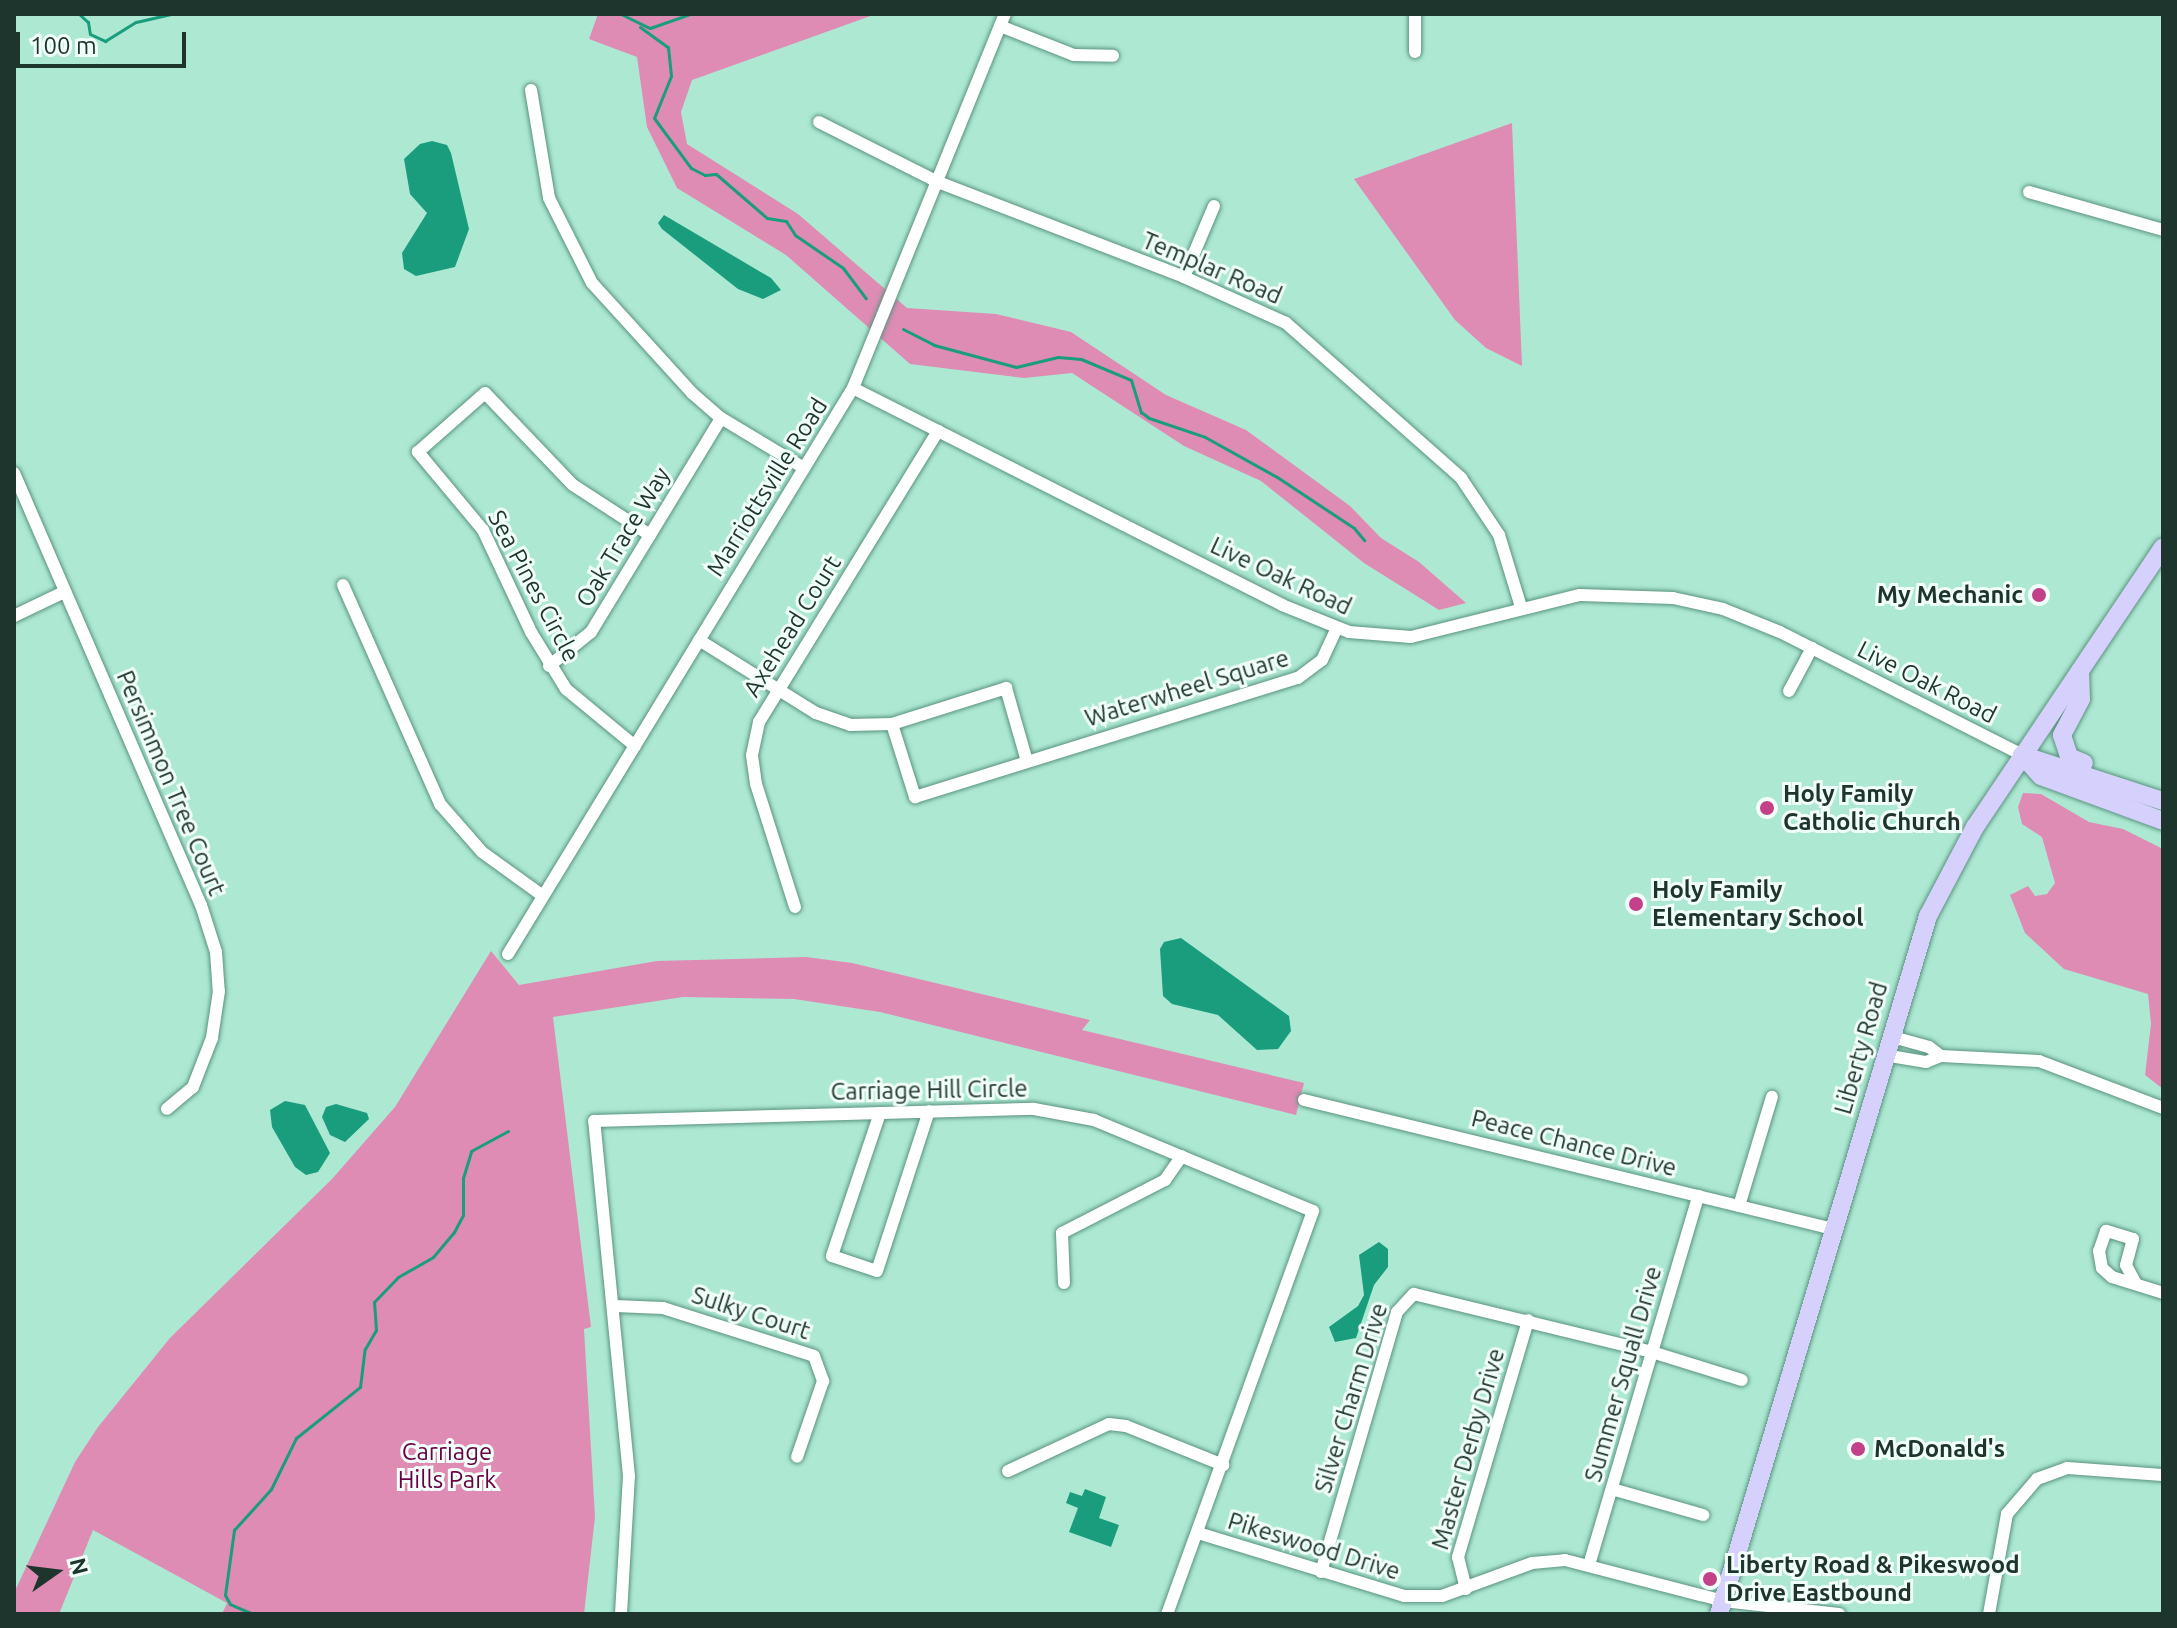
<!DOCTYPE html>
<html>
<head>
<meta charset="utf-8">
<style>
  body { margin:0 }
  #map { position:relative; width:2177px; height:1628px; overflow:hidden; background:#ade9d2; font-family:Ubuntu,sans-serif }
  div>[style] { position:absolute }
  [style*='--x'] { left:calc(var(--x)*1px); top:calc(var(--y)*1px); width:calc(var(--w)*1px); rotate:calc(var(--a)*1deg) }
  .green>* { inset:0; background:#de8cb3 }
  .water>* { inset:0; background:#199d7c }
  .stream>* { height:3px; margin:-1.5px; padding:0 1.5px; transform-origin:1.5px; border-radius:1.5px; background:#199d7c }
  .roads { filter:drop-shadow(0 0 2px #5a9380) drop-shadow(0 0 2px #5a9380) }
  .minor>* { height:12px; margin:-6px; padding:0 6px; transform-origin:6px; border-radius:6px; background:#fff }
  .primary>* { height:18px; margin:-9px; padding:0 9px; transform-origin:9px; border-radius:9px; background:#d6d0fc }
  .dots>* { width:22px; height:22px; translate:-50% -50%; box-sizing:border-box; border:4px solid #f2fef9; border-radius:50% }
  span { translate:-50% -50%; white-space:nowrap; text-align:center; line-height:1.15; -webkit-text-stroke:6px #f2fef9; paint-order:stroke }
  .street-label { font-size:24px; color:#1d352d }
  .poi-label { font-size:24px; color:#1d352d; font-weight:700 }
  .right { translate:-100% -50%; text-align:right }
  .left { translate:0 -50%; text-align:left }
  .park-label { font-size:24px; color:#690143 }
  .frame { position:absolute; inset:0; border:16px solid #1d352d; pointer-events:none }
  .north { position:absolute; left:16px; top:1532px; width:80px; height:80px; -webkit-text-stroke:6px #f2fef9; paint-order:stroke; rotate:76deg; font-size:22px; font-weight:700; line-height:32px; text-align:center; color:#1d352d }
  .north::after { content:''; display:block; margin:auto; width:28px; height:36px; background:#1d352d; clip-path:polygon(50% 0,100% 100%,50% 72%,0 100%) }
  .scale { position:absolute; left:16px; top:32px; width:170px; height:36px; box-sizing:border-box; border:4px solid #1d352d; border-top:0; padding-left:10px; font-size:24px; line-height:28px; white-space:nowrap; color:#1d352d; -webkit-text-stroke:6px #f2fef9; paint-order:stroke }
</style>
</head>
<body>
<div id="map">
  <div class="green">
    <div style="clip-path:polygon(598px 14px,876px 14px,692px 80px,681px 112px,687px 144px,798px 214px,907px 308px,996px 314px,1071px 332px,1166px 395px,1246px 430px,1350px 506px,1381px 538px,1419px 562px,1466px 603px,1439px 610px,1364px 563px,1261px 481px,1184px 446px,1072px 373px,1024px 378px,910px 364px,786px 255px,677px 188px,647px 127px,637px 57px,589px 39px)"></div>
    <div style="clip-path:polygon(1512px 123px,1522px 366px,1486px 348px,1455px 320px,1354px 179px)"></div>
    <div style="clip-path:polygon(2023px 793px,2041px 794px,2089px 822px,2123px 829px,2163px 849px,2163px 1089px,2145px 1075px,2151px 1024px,2148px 994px,2064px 969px,2025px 933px,2010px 895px,2028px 886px,2035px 896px,2047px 894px,2055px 883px,2042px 837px,2022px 824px,2018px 807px)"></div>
    <div style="clip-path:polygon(491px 951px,519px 985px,657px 961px,806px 957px,852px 963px,1090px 1020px,1082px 1030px,1304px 1083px,1296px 1115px,880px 1012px,794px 999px,683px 997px,553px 1017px,591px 1327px,584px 1329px,595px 1517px,584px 1614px,222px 1614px,227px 1603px,93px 1530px,59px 1614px,14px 1614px,14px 1593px,75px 1462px,98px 1427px,170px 1338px,332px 1179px,395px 1107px)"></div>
  </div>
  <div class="water">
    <div style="clip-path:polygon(432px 141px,447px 145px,451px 153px,469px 229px,455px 267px,416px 276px,404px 269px,402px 253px,427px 213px,410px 194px,404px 159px,420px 144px)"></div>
    <div style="clip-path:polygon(664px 215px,771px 278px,781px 290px,763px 299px,738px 289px,662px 229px,658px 223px)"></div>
    <div style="clip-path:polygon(1181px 938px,1289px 1016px,1291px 1031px,1278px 1049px,1257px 1050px,1218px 1015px,1172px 1004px,1163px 996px,1160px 949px,1164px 942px)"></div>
    <div style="clip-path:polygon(285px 1101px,305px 1105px,330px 1153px,318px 1172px,306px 1175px,295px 1167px,272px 1127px,270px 1110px)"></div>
    <div style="clip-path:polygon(336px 1104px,367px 1113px,369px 1119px,345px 1142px,330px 1135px,322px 1117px,326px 1107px)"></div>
    <div style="clip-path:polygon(1379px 1242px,1388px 1249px,1388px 1267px,1374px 1285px,1356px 1338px,1335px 1342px,1329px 1327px,1358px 1306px,1364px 1295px,1359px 1255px)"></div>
    <div style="clip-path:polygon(1085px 1489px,1106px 1497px,1099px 1518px,1119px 1525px,1111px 1547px,1069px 1532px,1078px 1508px,1066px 1503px,1070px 1492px,1082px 1496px)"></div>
  </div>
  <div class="stream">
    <div style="--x:79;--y:14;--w:12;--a:42"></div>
    <div style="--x:88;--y:22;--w:12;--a:81"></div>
    <div style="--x:90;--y:34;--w:17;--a:25"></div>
    <div style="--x:105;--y:41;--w:36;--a:-32"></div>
    <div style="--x:136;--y:22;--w:37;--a:-13"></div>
    <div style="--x:173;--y:14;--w:26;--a:0"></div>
    <div style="--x:244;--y:14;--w:9;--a:0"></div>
    <div style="--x:621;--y:14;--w:32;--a:26"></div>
    <div style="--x:650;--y:28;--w:42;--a:-19.3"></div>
    <div style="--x:640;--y:27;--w:34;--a:36"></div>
    <div style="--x:668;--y:47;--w:29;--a:84"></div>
    <div style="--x:671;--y:76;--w:45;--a:112"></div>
    <div style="--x:654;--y:118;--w:62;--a:53.5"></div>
    <div style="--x:691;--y:168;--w:16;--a:27"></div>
    <div style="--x:705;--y:175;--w:11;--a:-5"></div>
    <div style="--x:716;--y:174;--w:67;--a:40.8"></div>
    <div style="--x:767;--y:218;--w:19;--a:9"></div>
    <div style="--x:786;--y:221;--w:17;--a:57"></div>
    <div style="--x:795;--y:235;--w:58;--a:34.5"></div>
    <div style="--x:843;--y:268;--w:38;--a:53"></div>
    <div style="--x:903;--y:329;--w:35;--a:27"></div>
    <div style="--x:934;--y:345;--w:85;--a:15"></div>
    <div style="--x:1016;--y:367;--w:43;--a:-13.4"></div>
    <div style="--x:1058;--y:357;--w:23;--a:5"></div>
    <div style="--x:1081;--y:359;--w:54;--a:22.8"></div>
    <div style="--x:1131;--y:380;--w:34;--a:73"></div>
    <div style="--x:1141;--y:412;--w:10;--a:37"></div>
    <div style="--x:1149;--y:418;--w:59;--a:18.7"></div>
    <div style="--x:1205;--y:437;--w:82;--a:29.1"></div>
    <div style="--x:1277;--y:477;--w:92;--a:33.5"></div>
    <div style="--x:1354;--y:528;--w:16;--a:50"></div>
    <div style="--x:253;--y:1614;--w:25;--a:-157"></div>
    <div style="--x:230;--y:1604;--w:10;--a:-119"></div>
    <div style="--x:225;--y:1595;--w:66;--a:-82.1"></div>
    <div style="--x:234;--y:1530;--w:55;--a:-47.9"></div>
    <div style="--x:271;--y:1489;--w:57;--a:-63.9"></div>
    <div style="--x:296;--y:1438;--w:82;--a:-38.6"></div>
    <div style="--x:360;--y:1387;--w:38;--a:-83"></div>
    <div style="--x:365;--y:1349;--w:22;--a:-60"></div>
    <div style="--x:376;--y:1330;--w:28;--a:-94"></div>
    <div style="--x:374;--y:1302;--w:35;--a:-46"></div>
    <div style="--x:398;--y:1277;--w:40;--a:-29.7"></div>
    <div style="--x:433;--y:1257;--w:33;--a:-50"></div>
    <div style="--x:454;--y:1232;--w:19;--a:-62"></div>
    <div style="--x:463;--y:1215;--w:37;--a:-90"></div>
    <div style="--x:463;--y:1178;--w:28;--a:-73"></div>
    <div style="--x:471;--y:1151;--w:42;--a:-28.4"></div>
  </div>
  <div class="roads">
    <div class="minor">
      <div style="--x:1000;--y:26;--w:79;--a:21.4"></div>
      <div style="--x:1074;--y:55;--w:39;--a:1"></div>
      <div style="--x:1415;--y:52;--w:38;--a:-90"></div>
      <div style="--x:531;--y:90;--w:109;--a:80.5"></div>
      <div style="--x:549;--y:198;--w:95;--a:63.2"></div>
      <div style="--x:592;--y:283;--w:149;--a:47.7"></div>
      <div style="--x:692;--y:393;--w:38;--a:41"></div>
      <div style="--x:721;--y:418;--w:97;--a:31.1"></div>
      <div style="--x:819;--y:122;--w:133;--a:26.8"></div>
      <div style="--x:938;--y:182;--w:264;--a:21.1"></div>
      <div style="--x:1184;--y:277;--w:112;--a:24.3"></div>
      <div style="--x:1286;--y:323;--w:234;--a:41.5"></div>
      <div style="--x:1461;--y:478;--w:69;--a:56.3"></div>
      <div style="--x:1499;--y:535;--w:75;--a:73"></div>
      <div style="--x:2029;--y:192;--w:139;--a:15.8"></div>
      <div style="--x:1184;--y:277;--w:77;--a:-67.1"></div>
      <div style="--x:853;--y:388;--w:481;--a:26.8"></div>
      <div style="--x:1282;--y:605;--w:72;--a:21.9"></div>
      <div style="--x:1349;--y:632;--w:62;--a:4.6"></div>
      <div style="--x:1411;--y:637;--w:174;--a:-14"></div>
      <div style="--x:1580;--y:595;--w:93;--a:1.8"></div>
      <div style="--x:1673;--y:598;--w:51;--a:12.4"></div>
      <div style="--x:1723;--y:609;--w:61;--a:22"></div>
      <div style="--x:1780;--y:632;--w:271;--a:26.9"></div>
      <div style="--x:14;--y:473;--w:471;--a:66.6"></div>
      <div style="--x:201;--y:905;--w:49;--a:72.3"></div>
      <div style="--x:216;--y:952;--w:39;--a:86"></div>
      <div style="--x:219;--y:991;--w:48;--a:98.5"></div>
      <div style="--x:212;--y:1038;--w:53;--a:111.2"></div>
      <div style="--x:193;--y:1087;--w:34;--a:140"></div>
      <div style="--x:343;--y:585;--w:240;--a:66.1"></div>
      <div style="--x:440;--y:804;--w:64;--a:48.8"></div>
      <div style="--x:482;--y:852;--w:75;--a:35.8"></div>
      <div style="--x:14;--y:616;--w:55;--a:-25.6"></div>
      <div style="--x:699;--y:640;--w:138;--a:32"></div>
      <div style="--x:816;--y:713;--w:36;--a:19"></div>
      <div style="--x:850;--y:725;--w:42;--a:-1.4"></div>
      <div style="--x:892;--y:724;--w:120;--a:-17.5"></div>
      <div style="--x:1006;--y:688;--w:76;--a:74"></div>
      <div style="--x:549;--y:666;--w:54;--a:-39"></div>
      <div style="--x:591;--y:632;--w:250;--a:-58.7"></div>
      <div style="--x:1789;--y:691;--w:49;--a:-61.9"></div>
      <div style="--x:892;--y:724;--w:77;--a:72.5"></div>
      <div style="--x:915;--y:797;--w:401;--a:-17.3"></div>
      <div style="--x:1298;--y:678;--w:30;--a:-37"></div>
      <div style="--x:1322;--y:660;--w:35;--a:-65"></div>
      <div style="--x:635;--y:746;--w:89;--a:-140.4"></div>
      <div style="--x:566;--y:689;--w:67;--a:-121.6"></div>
      <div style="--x:531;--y:632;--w:113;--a:-115.2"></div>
      <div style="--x:483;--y:530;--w:102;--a:-129.8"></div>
      <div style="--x:418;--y:452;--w:89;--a:-41.4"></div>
      <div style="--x:485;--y:393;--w:127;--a:46.3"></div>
      <div style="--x:573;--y:485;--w:92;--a:33"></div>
      <div style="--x:795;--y:907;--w:129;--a:-107.6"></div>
      <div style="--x:756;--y:784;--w:29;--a:-98"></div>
      <div style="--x:752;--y:755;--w:34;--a:-78"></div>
      <div style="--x:759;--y:722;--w:342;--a:-58.4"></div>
      <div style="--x:508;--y:954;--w:663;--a:-58.64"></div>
      <div style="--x:853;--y:388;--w:404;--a:-67.9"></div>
      <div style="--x:1889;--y:1036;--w:41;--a:15.4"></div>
      <div style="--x:1929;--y:1047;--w:15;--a:37"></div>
      <div style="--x:1884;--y:1055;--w:43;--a:9.5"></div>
      <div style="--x:1926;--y:1062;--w:16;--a:-22"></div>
      <div style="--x:1941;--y:1056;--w:98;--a:2.9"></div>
      <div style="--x:2039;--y:1061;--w:133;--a:20.8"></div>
      <div style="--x:1304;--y:1100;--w:545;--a:13.7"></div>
      <div style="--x:880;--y:1113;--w:151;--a:108.6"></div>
      <div style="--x:832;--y:1256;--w:47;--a:18.4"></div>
      <div style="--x:877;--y:1271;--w:168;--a:-72"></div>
      <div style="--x:1739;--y:1206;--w:114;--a:-73.2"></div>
      <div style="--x:2135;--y:1282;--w:19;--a:-118"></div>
      <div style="--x:2126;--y:1265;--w:27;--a:-75"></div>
      <div style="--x:2133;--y:1239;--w:28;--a:-163"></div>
      <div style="--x:2106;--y:1231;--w:21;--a:109"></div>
      <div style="--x:2099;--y:1251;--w:17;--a:80"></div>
      <div style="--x:2102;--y:1268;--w:13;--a:42"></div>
      <div style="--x:2112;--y:1277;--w:53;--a:17.4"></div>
      <div style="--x:1064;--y:1283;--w:50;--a:-92.3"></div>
      <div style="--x:1062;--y:1233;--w:116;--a:-27.2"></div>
      <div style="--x:1165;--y:1180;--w:29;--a:-55"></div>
      <div style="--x:615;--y:1306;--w:48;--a:2.4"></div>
      <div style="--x:663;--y:1308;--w:158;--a:17.6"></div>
      <div style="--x:814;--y:1356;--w:27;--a:70"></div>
      <div style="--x:823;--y:1381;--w:80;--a:108.9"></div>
      <div style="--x:1008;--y:1471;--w:111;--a:-25"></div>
      <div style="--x:1109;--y:1424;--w:17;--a:7"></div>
      <div style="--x:1126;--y:1426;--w:105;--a:21.9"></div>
      <div style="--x:1612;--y:1489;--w:95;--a:15.9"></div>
      <div style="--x:1198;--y:1533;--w:215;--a:17"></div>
      <div style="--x:1404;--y:1596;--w:38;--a:0"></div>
      <div style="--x:1442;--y:1596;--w:96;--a:-20.1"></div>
      <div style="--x:1532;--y:1563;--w:33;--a:-5"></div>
      <div style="--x:1565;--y:1560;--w:163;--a:14.5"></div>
      <div style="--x:1723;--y:1601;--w:117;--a:6.4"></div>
      <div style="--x:1589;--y:1565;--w:385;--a:-73.5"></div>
      <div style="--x:1321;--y:1572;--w:271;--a:-73.7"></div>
      <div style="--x:1397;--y:1312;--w:25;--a:-47"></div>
      <div style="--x:1414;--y:1294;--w:245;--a:13.7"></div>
      <div style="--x:1652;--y:1352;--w:94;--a:17.3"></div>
      <div style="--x:1466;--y:1589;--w:33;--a:-104"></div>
      <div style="--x:1458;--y:1557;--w:247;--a:-73.5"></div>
      <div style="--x:621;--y:1614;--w:138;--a:-86.7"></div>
      <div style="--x:629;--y:1476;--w:357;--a:-95.6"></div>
      <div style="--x:594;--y:1121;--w:440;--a:-1.6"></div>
      <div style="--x:1034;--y:1109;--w:61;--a:10.4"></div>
      <div style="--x:1094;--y:1120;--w:237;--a:22.6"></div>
      <div style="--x:1313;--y:1211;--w:429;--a:109.9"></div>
      <div style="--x:1989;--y:1614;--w:102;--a:-79.8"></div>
      <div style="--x:2007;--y:1514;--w:46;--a:-49.4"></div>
      <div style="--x:2037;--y:1479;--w:32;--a:-20"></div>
      <div style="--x:2067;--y:1468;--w:96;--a:4.2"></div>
    </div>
    <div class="primary">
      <div style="--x:2080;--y:671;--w:28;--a:88"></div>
      <div style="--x:2081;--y:699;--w:41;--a:117.8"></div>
      <div style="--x:2062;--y:735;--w:23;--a:72"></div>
      <div style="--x:2069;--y:757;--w:16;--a:22"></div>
      <div style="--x:2022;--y:755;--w:28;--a:48"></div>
      <div style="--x:2041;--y:776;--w:130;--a:20.2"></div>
      <div style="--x:2022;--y:755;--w:148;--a:18.1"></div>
      <div style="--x:1719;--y:1614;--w:729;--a:-73.33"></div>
      <div style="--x:1928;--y:916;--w:101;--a:-62.2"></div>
      <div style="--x:1975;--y:827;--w:337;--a:-56.1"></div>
    </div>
  </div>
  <div class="dots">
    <div style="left:2039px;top:595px;background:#c34189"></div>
    <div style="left:1767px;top:808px;background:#c34189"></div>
    <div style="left:1636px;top:904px;background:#c34189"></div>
    <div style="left:1858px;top:1449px;background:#c34189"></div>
    <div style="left:1710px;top:1579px;background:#c34189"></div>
  </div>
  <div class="street-label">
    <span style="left:1212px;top:268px;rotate:23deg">Templar Road</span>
    <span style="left:767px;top:487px;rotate:-58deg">Marriottsville Road</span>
    <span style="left:623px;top:537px;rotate:-59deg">Oak Trace Way</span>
    <span style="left:1281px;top:576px;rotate:25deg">Live Oak Road</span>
    <span style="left:534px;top:586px;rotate:62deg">Sea Pines Circle</span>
    <span style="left:792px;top:626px;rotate:-58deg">Axehead Court</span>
    <span style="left:1927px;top:682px;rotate:27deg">Live Oak Road</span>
    <span style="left:1187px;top:688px;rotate:-17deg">Waterwheel Square</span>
    <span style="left:171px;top:783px;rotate:67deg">Persimmon Tree Court</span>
    <span style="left:1861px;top:1048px;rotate:-74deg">Liberty Road</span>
    <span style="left:929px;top:1090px;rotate:-1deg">Carriage Hill Circle</span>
    <span style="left:1574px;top:1143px;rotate:14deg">Peace Chance Drive</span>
    <span style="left:751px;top:1313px;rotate:18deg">Sulky Court</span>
    <span style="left:1623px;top:1374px;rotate:-74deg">Summer Squall Drive</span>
    <span style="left:1351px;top:1398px;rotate:-73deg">Silver Charm Drive</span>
    <span style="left:1468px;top:1449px;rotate:-74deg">Master Derby Drive</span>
    <span style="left:1314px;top:1546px;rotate:17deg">Pikeswood Drive</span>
  </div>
  <div class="poi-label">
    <span class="right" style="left:2023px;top:595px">My Mechanic</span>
    <span class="left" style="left:1783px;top:808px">Holy Family<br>Catholic Church</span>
    <span class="left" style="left:1652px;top:904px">Holy Family<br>Elementary School</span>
    <span class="left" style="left:1874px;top:1449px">McDonald's</span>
    <span class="left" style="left:1726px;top:1579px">Liberty Road &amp; Pikeswood<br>Drive Eastbound</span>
  </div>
  <div class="park-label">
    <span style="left:447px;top:1466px">Carriage<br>Hills Park</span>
  </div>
  <div class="frame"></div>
  <div class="north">N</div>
  <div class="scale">100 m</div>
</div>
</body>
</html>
